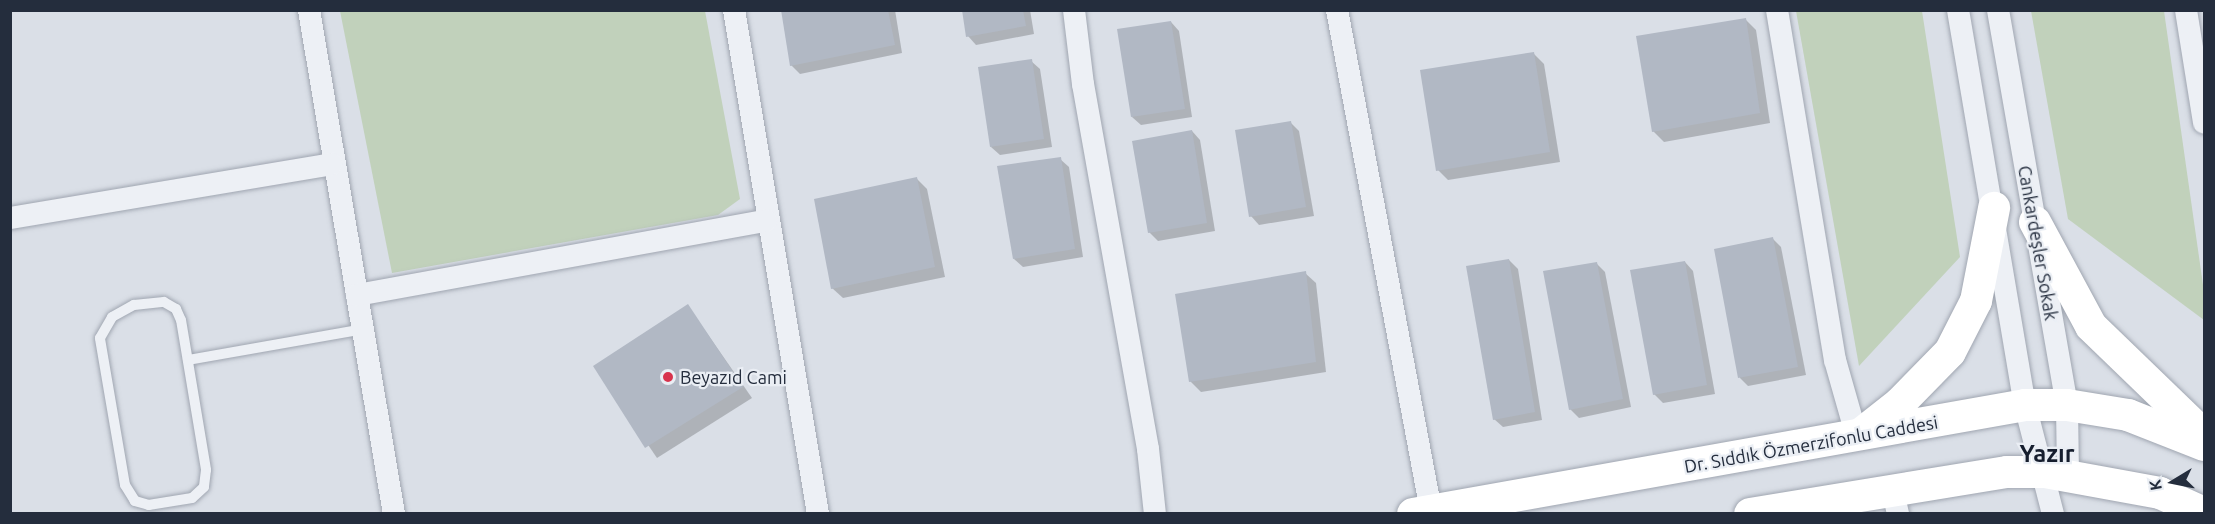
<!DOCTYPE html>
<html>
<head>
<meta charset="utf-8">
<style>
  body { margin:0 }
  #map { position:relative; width:2215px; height:524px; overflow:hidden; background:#dadfe7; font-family:Ubuntu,sans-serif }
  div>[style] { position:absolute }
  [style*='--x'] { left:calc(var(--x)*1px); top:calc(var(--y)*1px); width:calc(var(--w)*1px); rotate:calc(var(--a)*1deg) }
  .green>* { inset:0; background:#c1d1bb }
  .shadow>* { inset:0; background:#0003 }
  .building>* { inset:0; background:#b1b8c4 }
  .roads { filter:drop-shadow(0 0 2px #a0a6b1) drop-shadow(0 0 2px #a0a6b1) }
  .service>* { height:10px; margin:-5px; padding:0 5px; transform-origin:5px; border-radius:5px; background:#edf0f5 }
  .minor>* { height:22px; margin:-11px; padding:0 11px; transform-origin:11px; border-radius:11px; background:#edf0f5 }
  .secondary>* { height:32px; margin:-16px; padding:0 16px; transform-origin:16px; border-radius:16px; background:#fff }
  .dots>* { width:16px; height:16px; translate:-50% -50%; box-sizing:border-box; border:3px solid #eaeef4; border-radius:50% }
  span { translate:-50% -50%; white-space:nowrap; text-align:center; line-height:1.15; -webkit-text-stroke:4.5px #eaeef4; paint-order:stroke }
  .street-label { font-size:18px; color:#242d3d }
  .poi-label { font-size:18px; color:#242d3d }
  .left { translate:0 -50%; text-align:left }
  .district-label { font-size:24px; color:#161e2e; font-weight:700 }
  .frame { position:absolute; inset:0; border:12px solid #242d3d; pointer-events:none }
  .north { position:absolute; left:2143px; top:452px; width:60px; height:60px; -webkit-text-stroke:4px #eaeef4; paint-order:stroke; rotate:260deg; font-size:16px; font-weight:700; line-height:24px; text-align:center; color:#242d3d }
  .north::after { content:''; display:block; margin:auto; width:21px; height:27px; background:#242d3d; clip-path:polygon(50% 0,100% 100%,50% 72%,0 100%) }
</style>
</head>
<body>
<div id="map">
  <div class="green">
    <div style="clip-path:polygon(340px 11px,705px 11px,740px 199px,718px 215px,392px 273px)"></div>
    <div style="clip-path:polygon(1796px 11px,1922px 11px,1960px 257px,1859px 366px)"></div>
    <div style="clip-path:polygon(2031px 11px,2164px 11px,2204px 292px,2204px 320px,2068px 219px)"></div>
  </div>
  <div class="shadow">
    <div style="clip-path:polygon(782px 10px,895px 10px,902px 53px,800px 74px,791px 65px)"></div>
    <div style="clip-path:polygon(963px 10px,1030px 10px,1034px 34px,976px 45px,968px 36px)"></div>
    <div style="clip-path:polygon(1745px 19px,1756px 30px,1770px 123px,1664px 142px,1653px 131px)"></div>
    <div style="clip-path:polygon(1171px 22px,1179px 31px,1192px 117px,1141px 125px,1132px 117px)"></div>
    <div style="clip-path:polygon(1533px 53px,1544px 64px,1560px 162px,1448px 180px,1438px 170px)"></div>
    <div style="clip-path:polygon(1031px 61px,1040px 69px,1052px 147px,1000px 155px,991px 147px)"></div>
    <div style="clip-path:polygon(1291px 123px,1299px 131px,1314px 216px,1259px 225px,1251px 216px)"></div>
    <div style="clip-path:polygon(1192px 131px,1200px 140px,1215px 231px,1158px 241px,1149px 232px)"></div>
    <div style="clip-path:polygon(1060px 159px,1069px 167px,1083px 257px,1023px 267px,1014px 259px)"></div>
    <div style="clip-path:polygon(917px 179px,927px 189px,945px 277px,843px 298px,832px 288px)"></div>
    <div style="clip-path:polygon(1773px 239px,1781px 247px,1806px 375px,1748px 386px,1740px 378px,1715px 250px)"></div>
    <div style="clip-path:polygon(1509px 260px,1518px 269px,1542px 420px,1503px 427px,1494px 419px)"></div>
    <div style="clip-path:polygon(1685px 262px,1693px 271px,1715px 394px,1663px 403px,1654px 394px)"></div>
    <div style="clip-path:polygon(1596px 263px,1605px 272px,1631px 407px,1579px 418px,1570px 409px)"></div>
    <div style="clip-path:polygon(1305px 273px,1316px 283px,1326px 372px,1201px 392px,1190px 381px)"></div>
    <div style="clip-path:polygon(688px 306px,752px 398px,657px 458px,595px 367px)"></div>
  </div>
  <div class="building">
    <div style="clip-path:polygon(781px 10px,888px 10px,895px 45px,790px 66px)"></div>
    <div style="clip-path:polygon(962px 10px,1023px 10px,1026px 26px,966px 37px)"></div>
    <div style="clip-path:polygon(1746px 18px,1760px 113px,1652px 132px,1636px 36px)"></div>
    <div style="clip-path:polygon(1171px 21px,1185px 109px,1131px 117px,1117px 29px)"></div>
    <div style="clip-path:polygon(1534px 52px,1550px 152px,1436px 171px,1420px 70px)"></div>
    <div style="clip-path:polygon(1032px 59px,1044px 139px,990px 147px,978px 67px)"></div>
    <div style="clip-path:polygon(1291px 121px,1306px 207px,1249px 217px,1235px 130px)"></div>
    <div style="clip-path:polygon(1192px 130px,1207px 223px,1148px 233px,1132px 141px)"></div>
    <div style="clip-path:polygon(1061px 157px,1075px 249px,1013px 259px,997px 166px)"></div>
    <div style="clip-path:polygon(917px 177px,935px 267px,831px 289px,814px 199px)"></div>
    <div style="clip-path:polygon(1773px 237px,1798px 367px,1738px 378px,1714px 249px)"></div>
    <div style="clip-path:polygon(1509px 259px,1535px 412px,1493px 420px,1466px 266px)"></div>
    <div style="clip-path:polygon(1685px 261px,1707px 385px,1653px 395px,1630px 270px)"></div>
    <div style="clip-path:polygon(1597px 262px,1623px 399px,1569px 410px,1543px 271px)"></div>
    <div style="clip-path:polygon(1306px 271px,1316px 362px,1189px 382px,1175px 294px)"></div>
    <div style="clip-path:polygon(688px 304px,743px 387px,645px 448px,593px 366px)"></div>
  </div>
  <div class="roads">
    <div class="service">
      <div style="--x:164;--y:302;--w:14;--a:30"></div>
      <div style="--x:176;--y:309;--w:12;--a:66"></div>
      <div style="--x:181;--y:320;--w:152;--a:80.5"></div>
      <div style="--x:206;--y:470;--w:17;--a:97"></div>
      <div style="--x:204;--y:487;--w:16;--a:137"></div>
      <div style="--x:192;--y:498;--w:44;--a:170.8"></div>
      <div style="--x:149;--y:505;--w:15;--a:-164"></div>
      <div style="--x:135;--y:501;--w:19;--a:-122"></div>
      <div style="--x:125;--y:485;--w:149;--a:-99.7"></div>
      <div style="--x:100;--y:338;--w:24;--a:-60"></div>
      <div style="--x:112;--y:317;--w:25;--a:-29"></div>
      <div style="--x:134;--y:305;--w:30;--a:-6"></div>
      <div style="--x:188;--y:360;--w:178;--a:-10"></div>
    </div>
    <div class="minor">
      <div style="--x:309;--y:10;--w:511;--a:80.43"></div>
      <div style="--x:734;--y:10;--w:511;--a:80.54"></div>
      <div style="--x:1074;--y:10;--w:75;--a:83.1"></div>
      <div style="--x:1083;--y:84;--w:371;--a:79.9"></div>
      <div style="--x:1148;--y:449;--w:65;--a:83.9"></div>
      <div style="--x:1337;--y:10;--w:510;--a:79.37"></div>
      <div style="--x:1777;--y:10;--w:355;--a:80.6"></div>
      <div style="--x:1835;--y:360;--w:80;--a:74.1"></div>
      <div style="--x:1958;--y:10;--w:401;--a:80.4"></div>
      <div style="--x:2025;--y:405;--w:113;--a:75.6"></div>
      <div style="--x:1998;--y:10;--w:401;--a:80.1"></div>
      <div style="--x:2067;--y:405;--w:71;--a:89.2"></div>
      <div style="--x:2186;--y:10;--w:114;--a:80.9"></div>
      <div style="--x:10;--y:218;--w:326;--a:-9.5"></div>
      <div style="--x:357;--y:295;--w:416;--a:-10.3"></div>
      <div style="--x:1893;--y:492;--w:23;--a:77"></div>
    </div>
    <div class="secondary">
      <div style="--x:2035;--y:222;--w:118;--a:61.7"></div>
      <div style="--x:2091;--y:326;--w:157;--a:44"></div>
      <div style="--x:1862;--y:433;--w:48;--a:-38.3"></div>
      <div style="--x:1900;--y:403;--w:71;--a:-45.6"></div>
      <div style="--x:1950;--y:352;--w:57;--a:-63"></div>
      <div style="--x:1976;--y:301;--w:95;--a:-79"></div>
      <div style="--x:1413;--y:514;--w:622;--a:-10.1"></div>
      <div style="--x:2025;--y:405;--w:42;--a:0"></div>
      <div style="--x:2067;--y:405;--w:62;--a:9.3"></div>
      <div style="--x:2128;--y:415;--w:82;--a:21.5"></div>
      <div style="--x:1750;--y:514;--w:260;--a:-9.3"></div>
      <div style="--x:2007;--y:472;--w:38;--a:0"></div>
      <div style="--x:2045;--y:472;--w:117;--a:10.3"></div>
      <div style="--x:2160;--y:493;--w:48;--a:24.4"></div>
    </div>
  </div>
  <div class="dots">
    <div style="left:668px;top:377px;background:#d8334d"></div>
  </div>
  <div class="street-label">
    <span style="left:2038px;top:243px;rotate:80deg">Cankardeşler Sokak</span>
    <span style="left:1811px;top:444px;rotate:-10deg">Dr. Sıddık Özmerzifonlu Caddesi</span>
  </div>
  <div class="poi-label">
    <span class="left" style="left:680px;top:377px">Beyazıd Cami</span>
  </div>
  <div class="district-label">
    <span style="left:2047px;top:454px">Yazır</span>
  </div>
  <div class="frame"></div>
  <div class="north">K</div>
</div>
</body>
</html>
